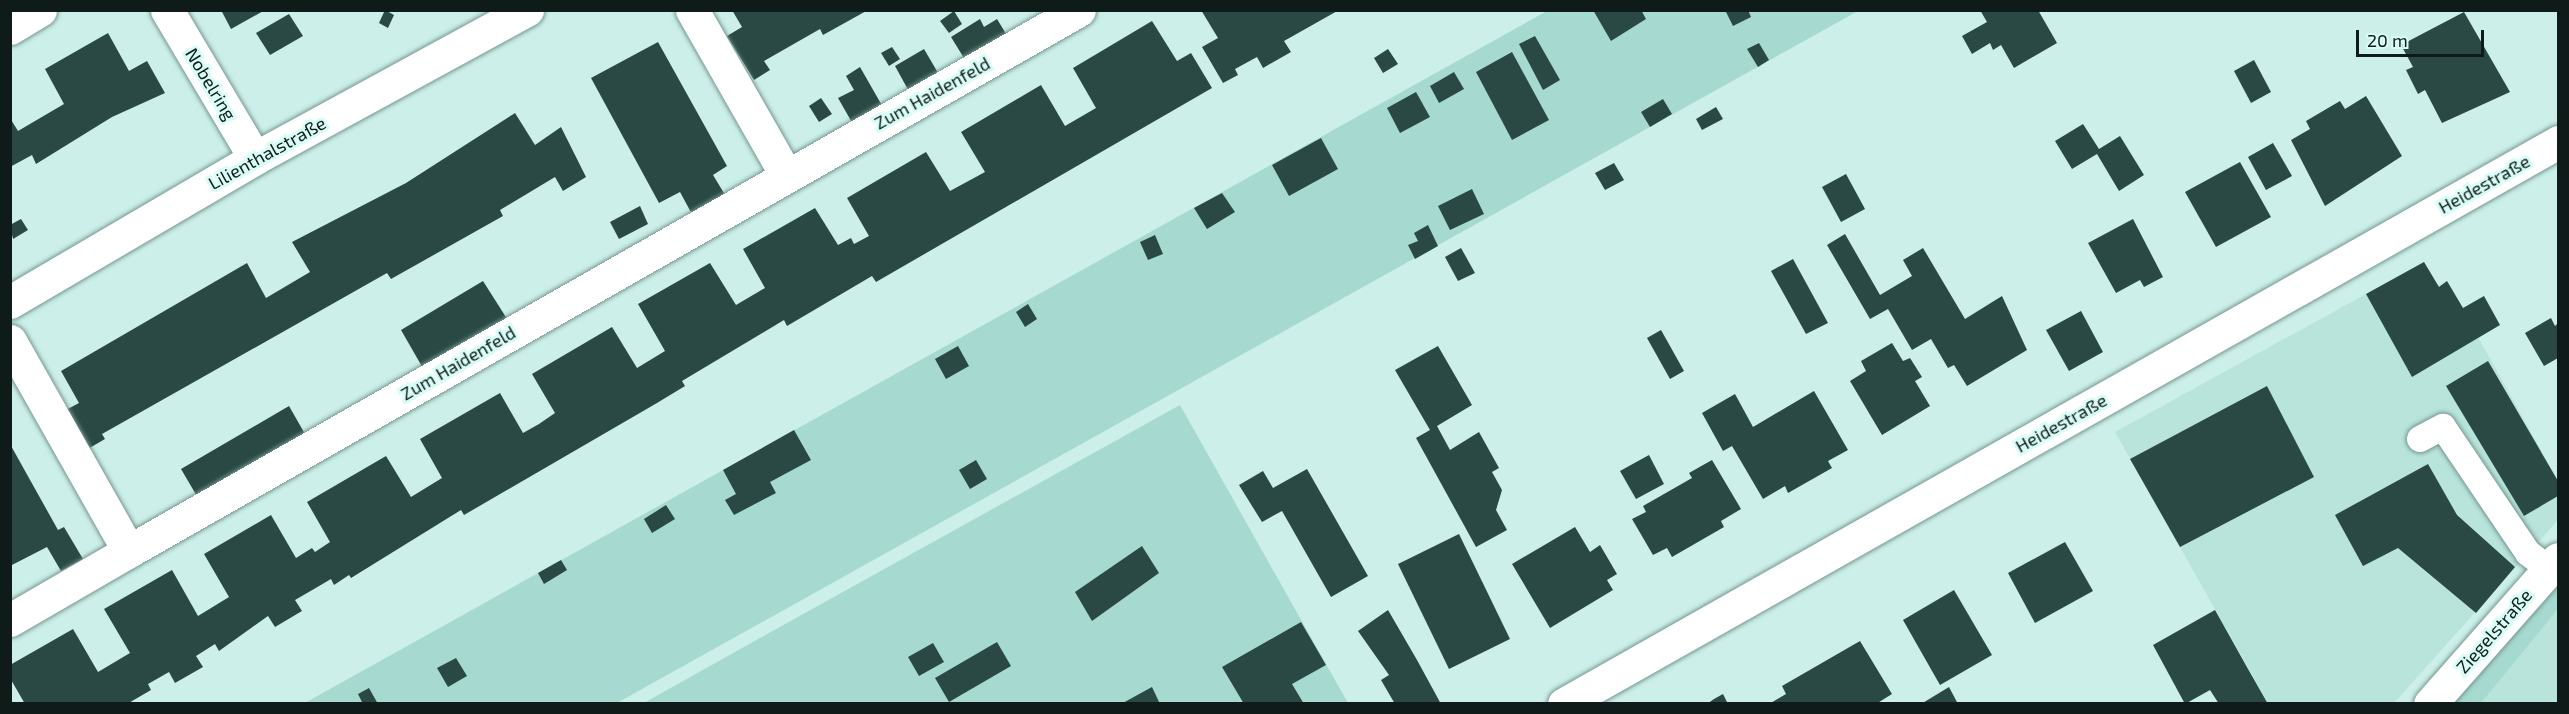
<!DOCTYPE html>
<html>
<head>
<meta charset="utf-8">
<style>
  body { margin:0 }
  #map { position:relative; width:2569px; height:714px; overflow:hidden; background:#ccefe9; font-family:"Exo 2",sans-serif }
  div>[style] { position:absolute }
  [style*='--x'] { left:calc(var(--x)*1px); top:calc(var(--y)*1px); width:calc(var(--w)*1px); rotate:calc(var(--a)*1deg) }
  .built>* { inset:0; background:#b8e4db }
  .green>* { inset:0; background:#a6dad0 }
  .building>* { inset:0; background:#2a4944 }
  .roads { filter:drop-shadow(0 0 2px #759690) drop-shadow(0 0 2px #759690) }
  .service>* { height:26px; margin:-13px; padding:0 13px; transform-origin:13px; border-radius:13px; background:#fff }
  .minor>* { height:33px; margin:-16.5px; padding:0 16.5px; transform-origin:16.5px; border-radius:16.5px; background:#fff }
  span { translate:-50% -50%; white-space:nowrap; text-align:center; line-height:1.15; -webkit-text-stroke:6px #d9fdf6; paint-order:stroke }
  .street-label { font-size:18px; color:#0e1b19 }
  .frame { position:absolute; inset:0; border:12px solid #0e1b19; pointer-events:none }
  .scale { position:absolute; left:2356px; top:30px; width:128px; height:27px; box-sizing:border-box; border:3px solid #0e1b19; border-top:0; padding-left:8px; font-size:18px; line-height:21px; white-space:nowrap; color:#0e1b19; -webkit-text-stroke:4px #d9fdf6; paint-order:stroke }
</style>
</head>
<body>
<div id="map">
  <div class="built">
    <div style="clip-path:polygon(2424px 262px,2438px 286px,2447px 281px,2558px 481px,2558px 520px,2394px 703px,2268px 703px,2115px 432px)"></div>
    <div style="clip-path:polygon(2558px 609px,2558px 703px,2481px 704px,2491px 688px)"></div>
  </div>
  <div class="green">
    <div style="clip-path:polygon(1547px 11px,1858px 11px,617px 703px,303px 704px)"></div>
    <div style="clip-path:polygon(1180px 405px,1348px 703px,642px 704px,796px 618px)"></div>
    <div style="clip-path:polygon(2558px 586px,2558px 609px,2481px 703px,2452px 704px)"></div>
  </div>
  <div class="building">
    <div style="clip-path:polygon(221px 10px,265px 10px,231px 29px)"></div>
    <div style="clip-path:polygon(385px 10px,394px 15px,388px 28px,379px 23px)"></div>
    <div style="clip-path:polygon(732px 10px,868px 10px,823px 35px,820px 29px,764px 61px,770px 70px,754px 80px,727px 36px,742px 27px)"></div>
    <div style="clip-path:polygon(1201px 10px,1339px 10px,1284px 41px,1291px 52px,1263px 68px,1257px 57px,1235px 69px,1238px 75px,1223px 83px,1202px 47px,1218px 38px)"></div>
    <div style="clip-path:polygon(1593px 10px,1641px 10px,1646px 19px,1611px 41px)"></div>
    <div style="clip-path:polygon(1725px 10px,1748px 10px,1751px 17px,1733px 26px)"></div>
    <div style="clip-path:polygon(1980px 10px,2038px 10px,2057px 43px,2014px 68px,2001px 45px,1993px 50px,1990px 43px,1972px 54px,1962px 36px,1987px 22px)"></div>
    <div style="clip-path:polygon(954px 11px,962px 24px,949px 33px,940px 21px)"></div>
    <div style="clip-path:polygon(2464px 12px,2510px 92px,2442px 123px,2425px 90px,2418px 94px,2406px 70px,2413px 67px,2401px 45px)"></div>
    <div style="clip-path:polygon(289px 14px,303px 36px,270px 55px,256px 33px)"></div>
    <div style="clip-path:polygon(980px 19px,984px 27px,997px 19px,1008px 37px,967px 63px,951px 37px)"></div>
    <div style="clip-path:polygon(1152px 21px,1177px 61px,1191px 53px,1212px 88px,876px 282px,872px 276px,787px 326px,784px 320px,682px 381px,685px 386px,657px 403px,464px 515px,461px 510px,351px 578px,349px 575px,334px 585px,331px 579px,314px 589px,295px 600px,302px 611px,275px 627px,268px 616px,219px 651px,215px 644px,196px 656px,203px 667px,175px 683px,169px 672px,148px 684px,151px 690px,127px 704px,25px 704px,10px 678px,10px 665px,73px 629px,98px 672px,130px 653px,104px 609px,172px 570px,198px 616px,229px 597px,204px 554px,271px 515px,296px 558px,312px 548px,315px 552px,330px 542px,307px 502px,386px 456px,411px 497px,442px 478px,420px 439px,500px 393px,523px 433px,539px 424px,555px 413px,532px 374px,612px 327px,637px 368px,665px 351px,638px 304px,710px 263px,736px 305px,765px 288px,743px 249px,815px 208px,838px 245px,851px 238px,854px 244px,869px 236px,847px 198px,926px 152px,950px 191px,985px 172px,961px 132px,1041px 85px,1065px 126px,1096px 108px,1073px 68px)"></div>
    <div style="clip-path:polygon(108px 33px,129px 71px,147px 61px,165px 93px,112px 117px,36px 164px,32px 155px,10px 167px,10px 118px,18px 131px,64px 104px,45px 69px)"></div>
    <div style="clip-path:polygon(1535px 36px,1560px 80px,1543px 90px,1519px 44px)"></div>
    <div style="clip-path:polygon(658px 42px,727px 166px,713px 175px,727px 198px,693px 216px,680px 192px,659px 203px,591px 78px)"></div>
    <div style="clip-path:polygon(1759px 43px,1769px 60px,1758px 67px,1747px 49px)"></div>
    <div style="clip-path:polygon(892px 47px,900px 59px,889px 66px,881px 53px)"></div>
    <div style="clip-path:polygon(924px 49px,941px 78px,911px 95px,895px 66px)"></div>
    <div style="clip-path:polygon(1388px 49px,1398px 64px,1383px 73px,1374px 58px)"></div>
    <div style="clip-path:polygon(1512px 52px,1549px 120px,1512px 140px,1476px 72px)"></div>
    <div style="clip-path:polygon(2254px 60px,2271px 92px,2251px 103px,2234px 71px)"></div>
    <div style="clip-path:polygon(860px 67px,884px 109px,854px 126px,838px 98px,854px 90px,846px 76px)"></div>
    <div style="clip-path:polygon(1454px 72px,1464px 89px,1439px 103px,1430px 86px)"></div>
    <div style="clip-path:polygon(1416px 92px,1430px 117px,1400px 133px,1387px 108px)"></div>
    <div style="clip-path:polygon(2366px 96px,2402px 156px,2325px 206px,2291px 140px,2310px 129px,2306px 121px,2340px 101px,2345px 109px)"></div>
    <div style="clip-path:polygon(821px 98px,832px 114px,819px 122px,809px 106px)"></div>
    <div style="clip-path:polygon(1663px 99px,1672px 114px,1650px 127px,1641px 112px)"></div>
    <div style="clip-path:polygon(1716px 107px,1723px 119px,1702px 130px,1696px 119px)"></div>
    <div style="clip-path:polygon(515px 113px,535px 145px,561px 127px,586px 177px,563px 191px,555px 177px,500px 210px,503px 216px,391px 279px,387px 273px,102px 434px,105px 439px,86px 450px,64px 411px,79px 403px,61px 371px,247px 263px,266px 298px,310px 272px,292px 242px,406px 183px)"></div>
    <div style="clip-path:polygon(2083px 124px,2099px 149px,2120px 136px,2144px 175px,2119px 191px,2097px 154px,2072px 169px,2055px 141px)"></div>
    <div style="clip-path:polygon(1321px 138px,1338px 169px,1289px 196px,1272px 165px)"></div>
    <div style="clip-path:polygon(2273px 143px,2292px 176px,2266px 190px,2248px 157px)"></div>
    <div style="clip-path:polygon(2240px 162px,2271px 217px,2216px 247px,2185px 192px)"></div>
    <div style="clip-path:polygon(1614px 163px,1624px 180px,1605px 190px,1595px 173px)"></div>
    <div style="clip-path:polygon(1846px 174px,1865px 209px,1841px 222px,1822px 187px)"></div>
    <div style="clip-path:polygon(1472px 189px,1484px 214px,1450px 230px,1438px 206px)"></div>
    <div style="clip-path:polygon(1222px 193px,1235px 212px,1207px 229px,1194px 208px)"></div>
    <div style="clip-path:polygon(640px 206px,648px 224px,619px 239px,610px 222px)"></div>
    <div style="clip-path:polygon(21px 219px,28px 230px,13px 239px,10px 225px)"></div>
    <div style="clip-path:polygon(2133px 219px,2163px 277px,2144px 287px,2140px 280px,2116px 293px,2088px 243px)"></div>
    <div style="clip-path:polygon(1428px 225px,1438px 246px,1415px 259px,1408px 245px,1418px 241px,1414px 233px)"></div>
    <div style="clip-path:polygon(1845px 234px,1880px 295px,1912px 276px,1903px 260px,1923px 248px,1965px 319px,2002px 296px,2027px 350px,1967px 386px,1954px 365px,1948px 368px,1931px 339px,1912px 350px,1888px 309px,1870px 319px,1827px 245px)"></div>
    <div style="clip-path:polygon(1155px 235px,1163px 254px,1148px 260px,1140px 242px)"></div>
    <div style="clip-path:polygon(1461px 248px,1475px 273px,1458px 281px,1445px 257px)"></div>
    <div style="clip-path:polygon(1793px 259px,1828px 323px,1806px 334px,1771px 271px)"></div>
    <div style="clip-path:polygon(2424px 262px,2439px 287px,2447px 281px,2463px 308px,2484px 296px,2500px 325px,2412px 377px,2366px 294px)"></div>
    <div style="clip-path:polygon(483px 281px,509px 322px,424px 370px,401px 330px)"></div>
    <div style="clip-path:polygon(1028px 304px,1037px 319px,1025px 327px,1016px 312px)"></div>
    <div style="clip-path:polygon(2081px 311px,2103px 352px,2069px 371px,2046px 330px)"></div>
    <div style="clip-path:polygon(2551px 318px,2555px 326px,2558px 323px,2558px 358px,2544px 366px,2525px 333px)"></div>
    <div style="clip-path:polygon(1661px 330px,1684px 371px,1670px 379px,1647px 338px)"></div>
    <div style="clip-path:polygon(1892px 343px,1903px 361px,1910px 358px,1922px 377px,1915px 381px,1930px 406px,1882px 435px,1850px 381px,1866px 371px,1861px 361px)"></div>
    <div style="clip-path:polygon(958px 346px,969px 366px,946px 379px,935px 359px)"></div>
    <div style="clip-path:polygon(1438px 346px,1472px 405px,1437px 426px,1450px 450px,1479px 432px,1499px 468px,1492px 472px,1502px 490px,1496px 510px,1507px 530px,1476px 547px,1416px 438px,1430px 430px,1395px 370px)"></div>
    <div style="clip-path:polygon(2488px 361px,2558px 481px,2558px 496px,2524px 516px,2446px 386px)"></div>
    <div style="clip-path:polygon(2267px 386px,2314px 477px,2180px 547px,2130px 459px)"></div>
    <div style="clip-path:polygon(1814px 391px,1848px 450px,1828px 461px,1832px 468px,1788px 493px,1785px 486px,1763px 499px,1732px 446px,1723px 451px,1702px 413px,1735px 394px,1753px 427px)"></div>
    <div style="clip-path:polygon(289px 406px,305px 434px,198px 498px,181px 469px)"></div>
    <div style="clip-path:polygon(794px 430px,811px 460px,770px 482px,776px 493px,734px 515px,725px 500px,736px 494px,723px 470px)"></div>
    <div style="clip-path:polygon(10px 444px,58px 530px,64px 527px,83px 559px,61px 571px,47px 547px,10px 566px)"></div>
    <div style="clip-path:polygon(1649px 455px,1664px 484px,1636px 499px,1620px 471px)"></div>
    <div style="clip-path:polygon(976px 460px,987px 479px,970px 489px,959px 470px)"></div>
    <div style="clip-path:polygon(1712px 460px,1741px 509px,1721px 521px,1724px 527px,1672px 557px,1667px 548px,1653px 555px,1632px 519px,1646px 512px,1643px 506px,1692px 478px,1689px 473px)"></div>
    <div style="clip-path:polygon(2428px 464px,2457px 515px,2515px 567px,2476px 613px,2398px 548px,2363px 566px,2335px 515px)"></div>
    <div style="clip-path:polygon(1307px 469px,1368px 576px,1331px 597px,1282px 511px,1262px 522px,1239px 485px,1263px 471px,1273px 488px)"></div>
    <div style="clip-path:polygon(666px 505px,675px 519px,652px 533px,644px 519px)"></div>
    <div style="clip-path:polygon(1575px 527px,1590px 552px,1600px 545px,1617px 574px,1607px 580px,1613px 590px,1550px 628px,1512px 564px)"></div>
    <div style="clip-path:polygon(1459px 534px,1510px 639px,1449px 669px,1398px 564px)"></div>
    <div style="clip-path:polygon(2065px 542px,2093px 591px,2035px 623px,2008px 573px)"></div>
    <div style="clip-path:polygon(1142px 546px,1159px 573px,1092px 621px,1075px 592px)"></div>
    <div style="clip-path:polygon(561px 560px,567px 570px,544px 584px,538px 573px)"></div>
    <div style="clip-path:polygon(1954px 590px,1992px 655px,1940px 685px,1903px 620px)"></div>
    <div style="clip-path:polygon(1388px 610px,1417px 660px,1441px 704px,1395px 704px,1381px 680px,1389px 675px,1358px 631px)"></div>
    <div style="clip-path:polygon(2215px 610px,2248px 669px,2268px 704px,2219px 704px,2210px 690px,2185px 704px,2153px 645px)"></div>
    <div style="clip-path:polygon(1301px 622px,1326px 665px,1292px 684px,1304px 704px,1244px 704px,1222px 667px)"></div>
    <div style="clip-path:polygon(1860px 641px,1892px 694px,1876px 704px,1769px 704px,1786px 694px,1782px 686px)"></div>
    <div style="clip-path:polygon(997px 642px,1011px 666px,949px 702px,935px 678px)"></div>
    <div style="clip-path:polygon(933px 643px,944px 662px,919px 676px,908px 657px)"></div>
    <div style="clip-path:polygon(456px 658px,467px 676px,448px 687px,437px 668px)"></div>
    <div style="clip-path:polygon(1152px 687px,1160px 704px,1121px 704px)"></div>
    <div style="clip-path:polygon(1949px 687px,1958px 704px,1921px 704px)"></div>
    <div style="clip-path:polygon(369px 688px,378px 704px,363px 704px,358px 694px)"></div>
    <div style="clip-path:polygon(1723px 694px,1728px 704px,1707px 704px,1714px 699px)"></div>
  </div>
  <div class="roads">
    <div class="service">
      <div style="--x:2420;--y:439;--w:26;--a:-28"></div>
      <div style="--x:2443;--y:427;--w:152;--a:56"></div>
      <div style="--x:2528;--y:553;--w:26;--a:37"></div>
    </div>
    <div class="minor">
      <div style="--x:167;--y:10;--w:172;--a:59.3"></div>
      <div style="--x:692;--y:10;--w:190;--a:60.3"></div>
      <div style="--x:10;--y:28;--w:35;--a:-31"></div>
      <div style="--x:10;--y:302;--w:284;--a:-30.4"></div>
      <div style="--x:255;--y:158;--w:310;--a:-28.6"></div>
      <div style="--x:10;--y:341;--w:241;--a:60.5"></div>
      <div style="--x:129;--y:551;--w:1093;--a:-29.66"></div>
      <div style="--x:10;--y:620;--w:138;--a:-30.1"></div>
      <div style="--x:1564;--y:704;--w:1142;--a:-29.48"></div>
      <div style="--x:2430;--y:704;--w:193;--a:-48.6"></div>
    </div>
  </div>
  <div class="street-label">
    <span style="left:211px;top:84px;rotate:59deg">Nobelring</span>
    <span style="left:932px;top:93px;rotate:-29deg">Zum Haidenfeld</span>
    <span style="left:267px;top:153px;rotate:-29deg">Lilienthalstraße</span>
    <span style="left:2484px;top:184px;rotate:-29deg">Heidestraße</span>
    <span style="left:458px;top:363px;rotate:-30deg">Zum Haidenfeld</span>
    <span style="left:2061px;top:423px;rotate:-29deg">Heidestraße</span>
    <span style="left:2494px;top:631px;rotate:-49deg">Ziegelstraße</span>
  </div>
  <div class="frame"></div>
  <div class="scale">20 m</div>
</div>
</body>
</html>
